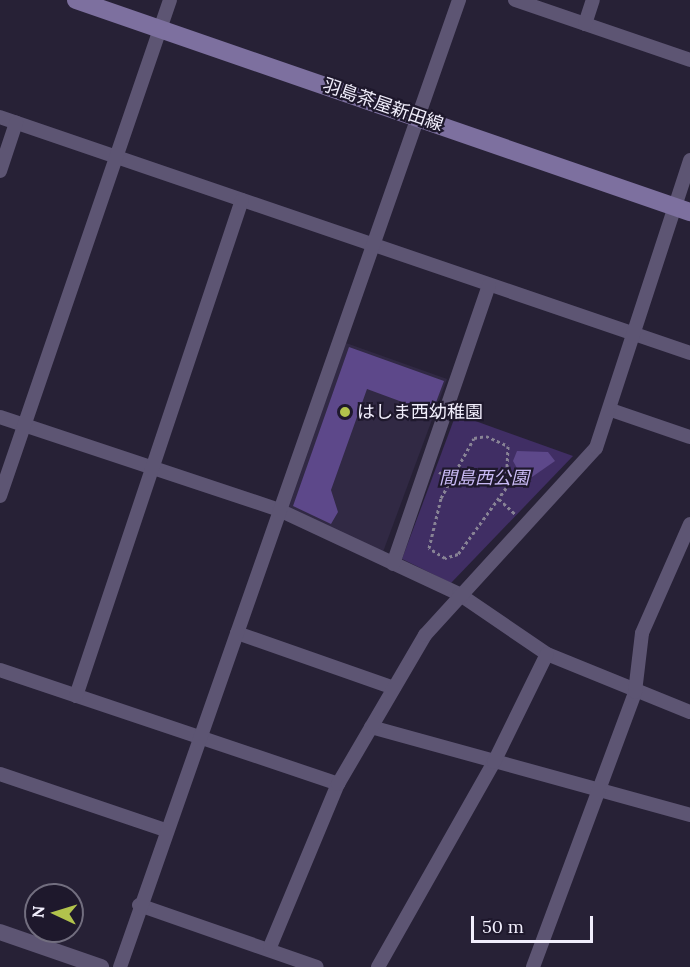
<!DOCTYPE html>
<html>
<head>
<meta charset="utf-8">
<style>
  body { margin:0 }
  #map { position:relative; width:690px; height:967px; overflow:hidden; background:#272136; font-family:Lora,"Noto Sans JP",serif }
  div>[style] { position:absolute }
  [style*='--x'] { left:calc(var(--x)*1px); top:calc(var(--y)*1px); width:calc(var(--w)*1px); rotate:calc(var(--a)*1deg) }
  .built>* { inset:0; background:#312944 }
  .green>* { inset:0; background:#402e64 }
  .building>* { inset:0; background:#5d488a }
  .path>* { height:3px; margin-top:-1.5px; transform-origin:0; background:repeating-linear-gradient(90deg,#888395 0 3px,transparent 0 6px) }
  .minor>* { height:14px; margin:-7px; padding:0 7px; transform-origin:7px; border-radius:7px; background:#5d5573 }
  .tertiary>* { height:16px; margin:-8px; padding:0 8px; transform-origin:8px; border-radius:8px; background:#5d5573 }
  .secondary>* { height:18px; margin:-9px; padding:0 9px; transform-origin:9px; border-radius:9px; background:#7d709f }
  .dots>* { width:16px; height:16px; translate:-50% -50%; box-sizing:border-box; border:3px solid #1e182c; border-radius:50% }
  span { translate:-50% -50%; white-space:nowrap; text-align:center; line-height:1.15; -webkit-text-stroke:4.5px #1e182c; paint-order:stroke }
  .street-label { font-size:18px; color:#f1eefc }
  .poi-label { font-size:18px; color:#f1eefc }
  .left { translate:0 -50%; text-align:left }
  .park-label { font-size:18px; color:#c9baf4; font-style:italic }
  .north { position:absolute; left:24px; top:883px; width:60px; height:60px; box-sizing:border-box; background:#1e182c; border:2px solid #726e7f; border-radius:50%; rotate:274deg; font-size:16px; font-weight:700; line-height:24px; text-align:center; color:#f1eefc }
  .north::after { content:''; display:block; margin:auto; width:21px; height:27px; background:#b2c34c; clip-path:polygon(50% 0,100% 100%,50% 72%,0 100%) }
  .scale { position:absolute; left:471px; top:916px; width:122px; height:27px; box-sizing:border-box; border:3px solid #f1eefc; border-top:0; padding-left:8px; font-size:18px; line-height:21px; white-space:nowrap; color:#f1eefc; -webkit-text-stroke:4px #1e182c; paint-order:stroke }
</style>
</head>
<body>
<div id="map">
  <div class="built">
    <div style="clip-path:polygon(346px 343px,447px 379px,383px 552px,288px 509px)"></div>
  </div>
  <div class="green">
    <div style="clip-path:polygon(456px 414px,573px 456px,451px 583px,402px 559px)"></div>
  </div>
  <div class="building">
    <div style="clip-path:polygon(349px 347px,444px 381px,432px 413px,367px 389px,331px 490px,338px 512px,331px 524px,293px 506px)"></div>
    <div style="clip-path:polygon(517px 451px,548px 452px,555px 461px,532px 477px,518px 470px,513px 461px)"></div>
  </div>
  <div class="path">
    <div style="--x:486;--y:436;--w:24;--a:24"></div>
    <div style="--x:508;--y:446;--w:42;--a:92.7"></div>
    <div style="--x:506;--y:488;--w:82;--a:126"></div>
    <div style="--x:458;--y:554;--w:14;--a:163"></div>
    <div style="--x:445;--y:558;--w:19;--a:-148"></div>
    <div style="--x:429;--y:548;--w:51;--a:-76.5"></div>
    <div style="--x:441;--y:498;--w:68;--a:-61.2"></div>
    <div style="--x:474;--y:438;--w:12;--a:-9"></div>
    <div style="--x:439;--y:472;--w:13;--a:27"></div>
    <div style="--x:499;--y:499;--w:22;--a:43"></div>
  </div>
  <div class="minor">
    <div style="--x:515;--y:0;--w:185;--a:18.9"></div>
    <div style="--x:585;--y:24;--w:25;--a:-72"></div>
    <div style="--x:0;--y:117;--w:729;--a:18.88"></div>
    <div style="--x:0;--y:171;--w:51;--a:-71.6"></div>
    <div style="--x:611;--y:410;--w:83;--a:18.9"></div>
    <div style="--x:0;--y:417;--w:294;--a:18.4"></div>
    <div style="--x:279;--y:510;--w:199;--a:25"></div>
    <div style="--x:459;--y:594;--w:107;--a:34.3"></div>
    <div style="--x:547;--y:654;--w:154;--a:22.1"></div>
    <div style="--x:0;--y:496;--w:524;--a:-71.08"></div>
    <div style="--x:393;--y:564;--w:295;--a:-71"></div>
    <div style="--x:237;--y:633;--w:166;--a:19.3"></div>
    <div style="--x:0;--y:670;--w:357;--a:18.6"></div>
    <div style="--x:76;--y:696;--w:523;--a:-71.5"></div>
    <div style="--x:371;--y:727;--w:331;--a:15.4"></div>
    <div style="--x:0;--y:774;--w:174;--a:18.7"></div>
    <div style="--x:139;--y:905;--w:188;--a:19.2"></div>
    <div style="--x:270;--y:947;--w:177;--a:-67.4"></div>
    <div style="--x:338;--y:784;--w:173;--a:-59.7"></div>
    <div style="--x:425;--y:635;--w:253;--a:-47.6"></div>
    <div style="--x:596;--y:448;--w:303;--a:-71.9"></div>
    <div style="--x:120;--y:967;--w:1025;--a:-70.68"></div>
    <div style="--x:378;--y:967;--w:236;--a:-60.5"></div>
    <div style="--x:494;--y:762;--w:120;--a:-63.9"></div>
    <div style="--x:533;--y:967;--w:293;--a:-69.6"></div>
    <div style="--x:635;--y:692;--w:59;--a:-83.2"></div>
    <div style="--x:642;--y:633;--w:119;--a:-66.2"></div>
  </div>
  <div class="tertiary">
    <div style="--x:0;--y:932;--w:107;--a:19.1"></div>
  </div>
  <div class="secondary">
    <div style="--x:76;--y:0;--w:650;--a:19.05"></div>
  </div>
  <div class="dots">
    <div style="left:345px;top:412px;background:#b2c34c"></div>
  </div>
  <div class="street-label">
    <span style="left:383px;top:105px;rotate:19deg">羽島茶屋新田線</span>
  </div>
  <div class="poi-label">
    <span class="left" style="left:357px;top:412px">はしま西幼稚園</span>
  </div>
  <div class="park-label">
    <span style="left:484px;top:478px">間島西公園</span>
  </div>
  <div class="north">N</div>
  <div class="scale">50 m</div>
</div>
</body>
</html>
